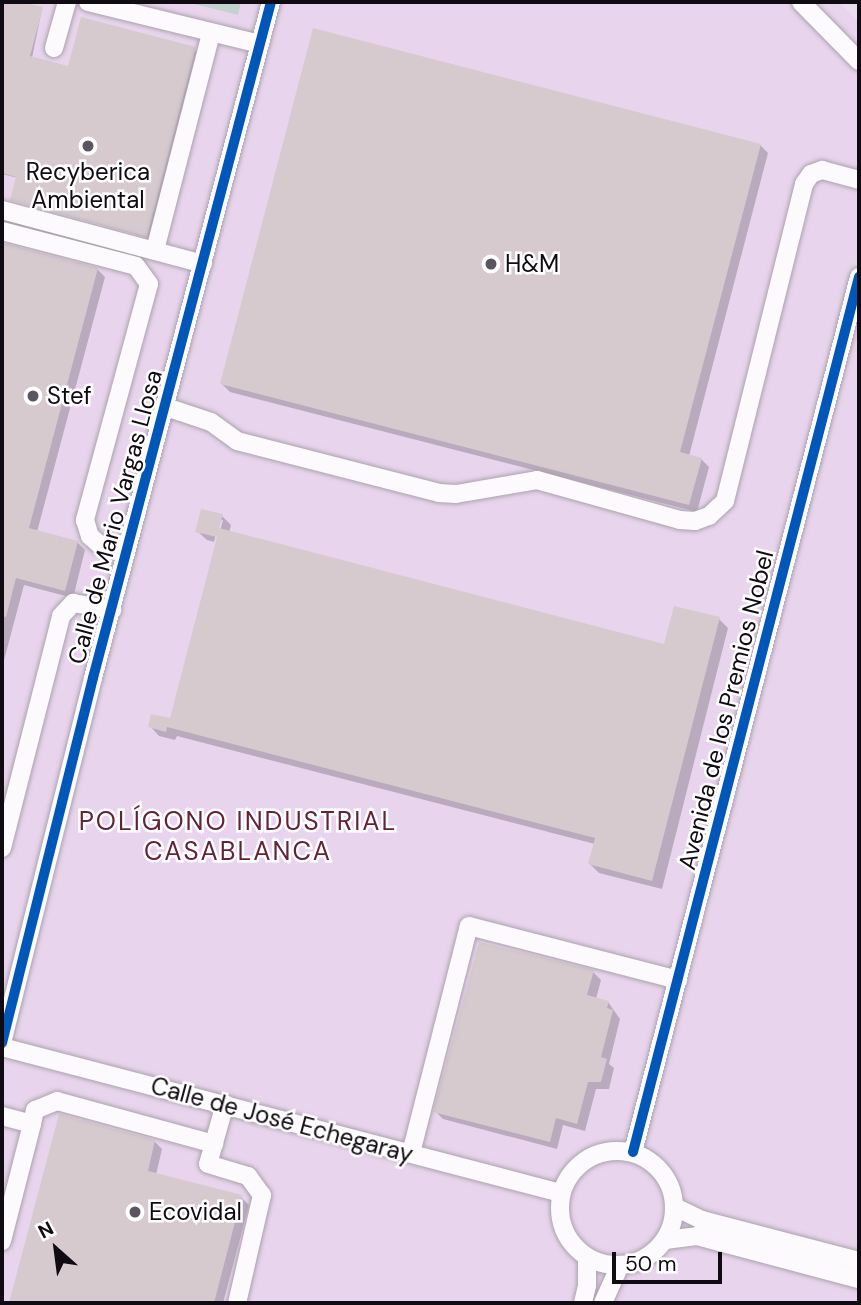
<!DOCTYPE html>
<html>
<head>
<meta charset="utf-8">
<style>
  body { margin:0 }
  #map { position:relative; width:861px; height:1305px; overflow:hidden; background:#eadeec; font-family:"DM Sans",sans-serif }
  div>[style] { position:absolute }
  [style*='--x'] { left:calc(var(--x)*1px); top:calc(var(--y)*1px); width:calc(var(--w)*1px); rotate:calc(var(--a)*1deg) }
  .built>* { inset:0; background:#e8d5ed }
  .green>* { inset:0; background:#c4d2cd }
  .shadow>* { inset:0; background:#0003 }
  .building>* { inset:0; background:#d6cacf }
  .roads { filter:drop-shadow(0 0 2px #aba2ad) drop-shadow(0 0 2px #aba2ad) }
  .minor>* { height:18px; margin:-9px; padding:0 9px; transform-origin:9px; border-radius:9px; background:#fcfafc }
  .minor>.ring { margin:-9px; padding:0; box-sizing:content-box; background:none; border:18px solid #fcfafc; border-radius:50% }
  .cycleway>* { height:10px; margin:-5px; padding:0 5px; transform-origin:5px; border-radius:5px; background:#0057b8 }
  .dots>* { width:19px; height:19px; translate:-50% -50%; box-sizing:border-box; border:4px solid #fff; border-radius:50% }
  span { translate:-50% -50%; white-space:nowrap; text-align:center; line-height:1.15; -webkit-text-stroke:5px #fff; paint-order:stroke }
  .poi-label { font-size:24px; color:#100a12 }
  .left { translate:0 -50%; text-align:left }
  .street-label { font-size:24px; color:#100a12 }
  .neighbourhood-label { font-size:26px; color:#662136; letter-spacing:2px }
  .frame { position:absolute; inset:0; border:4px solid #100a12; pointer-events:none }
  .north { position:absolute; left:21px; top:1214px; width:70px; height:70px; -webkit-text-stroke:5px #fff; paint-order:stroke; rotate:332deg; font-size:19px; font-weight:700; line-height:28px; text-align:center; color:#100a12 }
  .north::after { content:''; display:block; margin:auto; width:24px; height:32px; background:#100a12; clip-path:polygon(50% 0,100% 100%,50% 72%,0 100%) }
  .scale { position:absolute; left:612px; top:1252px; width:110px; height:32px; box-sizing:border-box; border:4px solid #100a12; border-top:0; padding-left:9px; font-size:21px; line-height:24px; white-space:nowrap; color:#100a12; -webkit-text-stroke:5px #fff; paint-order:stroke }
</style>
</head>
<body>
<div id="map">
  <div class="built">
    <div style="clip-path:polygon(2px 2px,186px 2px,238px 15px,241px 2px,839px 2px,859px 22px,859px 1303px,2px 1303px)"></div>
  </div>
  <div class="green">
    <div style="clip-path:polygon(186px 2px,241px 2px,238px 15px)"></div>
  </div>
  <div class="shadow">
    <div style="clip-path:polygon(2px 2px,42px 9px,32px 58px,69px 68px,197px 51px,149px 238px,12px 200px,18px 178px,2px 174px)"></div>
    <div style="clip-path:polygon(760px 145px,768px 153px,689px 456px,701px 459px,709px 467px,697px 512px,230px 392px,222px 384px)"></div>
    <div style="clip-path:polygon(2px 243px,97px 269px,105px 277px,37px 532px,77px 542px,85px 550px,73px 598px,24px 585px,3px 664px)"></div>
    <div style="clip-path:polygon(222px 516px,231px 525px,229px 533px,666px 646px,719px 619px,728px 628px,662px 889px,599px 873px,590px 864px,595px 844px,177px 736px,175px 740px,159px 736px,150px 726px,171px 721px,223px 520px,219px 520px,214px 542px,207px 540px,197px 531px)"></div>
    <div style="clip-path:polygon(593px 972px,601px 980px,596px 999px,608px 1002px,620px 1019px,609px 1064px,614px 1068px,609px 1089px,596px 1089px,585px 1131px,563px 1125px,557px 1149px,443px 1119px,435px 1111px)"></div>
    <div style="clip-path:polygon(60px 1116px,154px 1141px,162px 1149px,156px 1175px,241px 1197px,249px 1205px,223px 1303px,11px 1303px)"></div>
  </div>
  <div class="building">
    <div style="clip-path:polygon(2px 2px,21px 2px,43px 7px,30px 56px,68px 66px,81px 17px,196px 47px,147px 237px,10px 200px,16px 177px,2px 173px)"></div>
    <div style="clip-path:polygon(313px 28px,761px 144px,680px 452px,702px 458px,689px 505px,220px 384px)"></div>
    <div style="clip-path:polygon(2px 243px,98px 268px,29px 528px,78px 541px,65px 591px,16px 578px,6px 617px,2px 616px)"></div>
    <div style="clip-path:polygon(201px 509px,223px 514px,217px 536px,219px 528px,664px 644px,674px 606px,720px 617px,652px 881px,588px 864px,595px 838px,167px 727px,166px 732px,148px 727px,151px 714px,170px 718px,217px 537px,195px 532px)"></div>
    <div style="clip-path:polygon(479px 942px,594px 970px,587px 995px,609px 1001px,607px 1008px,613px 1010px,601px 1057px,607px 1059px,601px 1082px,588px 1082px,577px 1124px,556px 1118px,550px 1142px,433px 1112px)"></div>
    <div style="clip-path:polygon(59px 1114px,155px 1140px,148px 1171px,242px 1195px,214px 1303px,9px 1303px)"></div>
  </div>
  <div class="roads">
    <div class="minor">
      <div style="--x:88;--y:2;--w:177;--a:13.7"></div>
      <div style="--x:801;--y:2;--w:83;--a:45.5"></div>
      <div style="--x:54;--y:48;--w:48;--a:-74.2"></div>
      <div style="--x:2;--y:210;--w:208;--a:15"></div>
      <div style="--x:2;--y:231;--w:138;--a:14.6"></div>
      <div style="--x:136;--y:266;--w:22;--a:54"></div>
      <div style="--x:149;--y:284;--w:245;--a:105.2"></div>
      <div style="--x:85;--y:520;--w:17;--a:73"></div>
      <div style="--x:90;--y:536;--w:13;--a:42"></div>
      <div style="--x:100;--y:545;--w:27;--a:10"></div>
      <div style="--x:155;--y:250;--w:224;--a:-75.5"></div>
      <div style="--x:166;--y:407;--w:47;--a:18.4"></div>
      <div style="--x:211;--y:422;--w:32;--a:36"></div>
      <div style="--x:237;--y:441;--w:209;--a:14.4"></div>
      <div style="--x:439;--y:493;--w:17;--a:3"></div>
      <div style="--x:456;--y:494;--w:82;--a:-9.8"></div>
      <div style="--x:537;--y:480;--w:148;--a:15.6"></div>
      <div style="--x:680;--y:520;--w:15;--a:4"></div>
      <div style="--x:695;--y:521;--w:15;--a:-20"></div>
      <div style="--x:709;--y:516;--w:22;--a:-43"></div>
      <div style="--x:725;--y:501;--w:327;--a:-76"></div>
      <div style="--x:804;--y:184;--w:12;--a:-55"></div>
      <div style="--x:811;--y:174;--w:12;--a:-20"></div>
      <div style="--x:822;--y:170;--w:38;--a:15"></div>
      <div style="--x:2;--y:848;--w:239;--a:-75.7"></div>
      <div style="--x:61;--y:616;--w:18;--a:-47"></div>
      <div style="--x:73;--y:603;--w:40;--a:10"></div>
      <div style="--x:2;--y:1043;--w:376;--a:-76"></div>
      <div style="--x:93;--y:678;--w:699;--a:-75.25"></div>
      <div style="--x:2;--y:1047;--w:578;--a:14.64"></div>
      <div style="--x:225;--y:1104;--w:62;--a:105.8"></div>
      <div style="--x:208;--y:1164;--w:42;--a:16.7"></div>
      <div style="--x:248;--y:1176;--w:24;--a:54"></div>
      <div style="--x:262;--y:1195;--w:111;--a:103"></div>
      <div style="--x:2;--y:1116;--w:31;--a:15"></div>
      <div style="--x:32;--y:1124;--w:121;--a:104.4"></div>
      <div style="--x:32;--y:1124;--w:14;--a:-78"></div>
      <div style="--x:35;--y:1110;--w:24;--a:-22"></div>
      <div style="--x:57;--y:1101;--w:163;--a:15.3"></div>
      <div class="ring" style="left:560px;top:1151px;width:96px;height:96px"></div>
      <div style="--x:633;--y:1152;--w:904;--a:-75.52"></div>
      <div style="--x:411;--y:1153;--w:234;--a:-75.7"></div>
      <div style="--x:469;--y:926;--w:216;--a:14.5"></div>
      <div style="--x:675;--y:1207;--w:30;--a:26"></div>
      <div style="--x:702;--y:1220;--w:162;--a:14.6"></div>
      <div style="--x:665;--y:1240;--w:32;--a:-7"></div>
      <div style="--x:697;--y:1236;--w:168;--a:14.9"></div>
      <div style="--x:583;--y:1303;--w:18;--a:-77"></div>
      <div style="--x:587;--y:1285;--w:28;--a:-90"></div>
      <div style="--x:603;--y:1303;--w:42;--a:-65.9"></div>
    </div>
  </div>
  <div class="cycleway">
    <div style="--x:2;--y:1043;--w:376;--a:-76"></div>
    <div style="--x:93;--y:678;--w:699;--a:-75.25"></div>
    <div style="--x:633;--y:1152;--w:904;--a:-75.52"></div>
  </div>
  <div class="dots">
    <div style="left:88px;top:146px;background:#5c545e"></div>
    <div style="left:491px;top:264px;background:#5c545e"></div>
    <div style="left:33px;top:396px;background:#5c545e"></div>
    <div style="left:135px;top:1212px;background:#5c545e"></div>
  </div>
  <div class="poi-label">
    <span style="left:88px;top:186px">Recyberica<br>Ambiental</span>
    <span class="left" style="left:505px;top:264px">H&amp;M</span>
    <span class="left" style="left:47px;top:396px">Stef</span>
    <span class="left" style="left:149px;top:1212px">Ecovidal</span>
  </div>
  <div class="street-label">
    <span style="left:115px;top:517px;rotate:-75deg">Calle de Mario Vargas Llosa</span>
    <span style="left:726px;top:710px;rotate:-76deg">Avenida de los Premios Nobel</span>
    <span style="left:282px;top:1120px;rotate:15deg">Calle de José Echegaray</span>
  </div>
  <div class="neighbourhood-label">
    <span style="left:238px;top:837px">POLÍGONO INDUSTRIAL<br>CASABLANCA</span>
  </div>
  <div class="frame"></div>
  <div class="north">N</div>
  <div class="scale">50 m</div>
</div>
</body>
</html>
